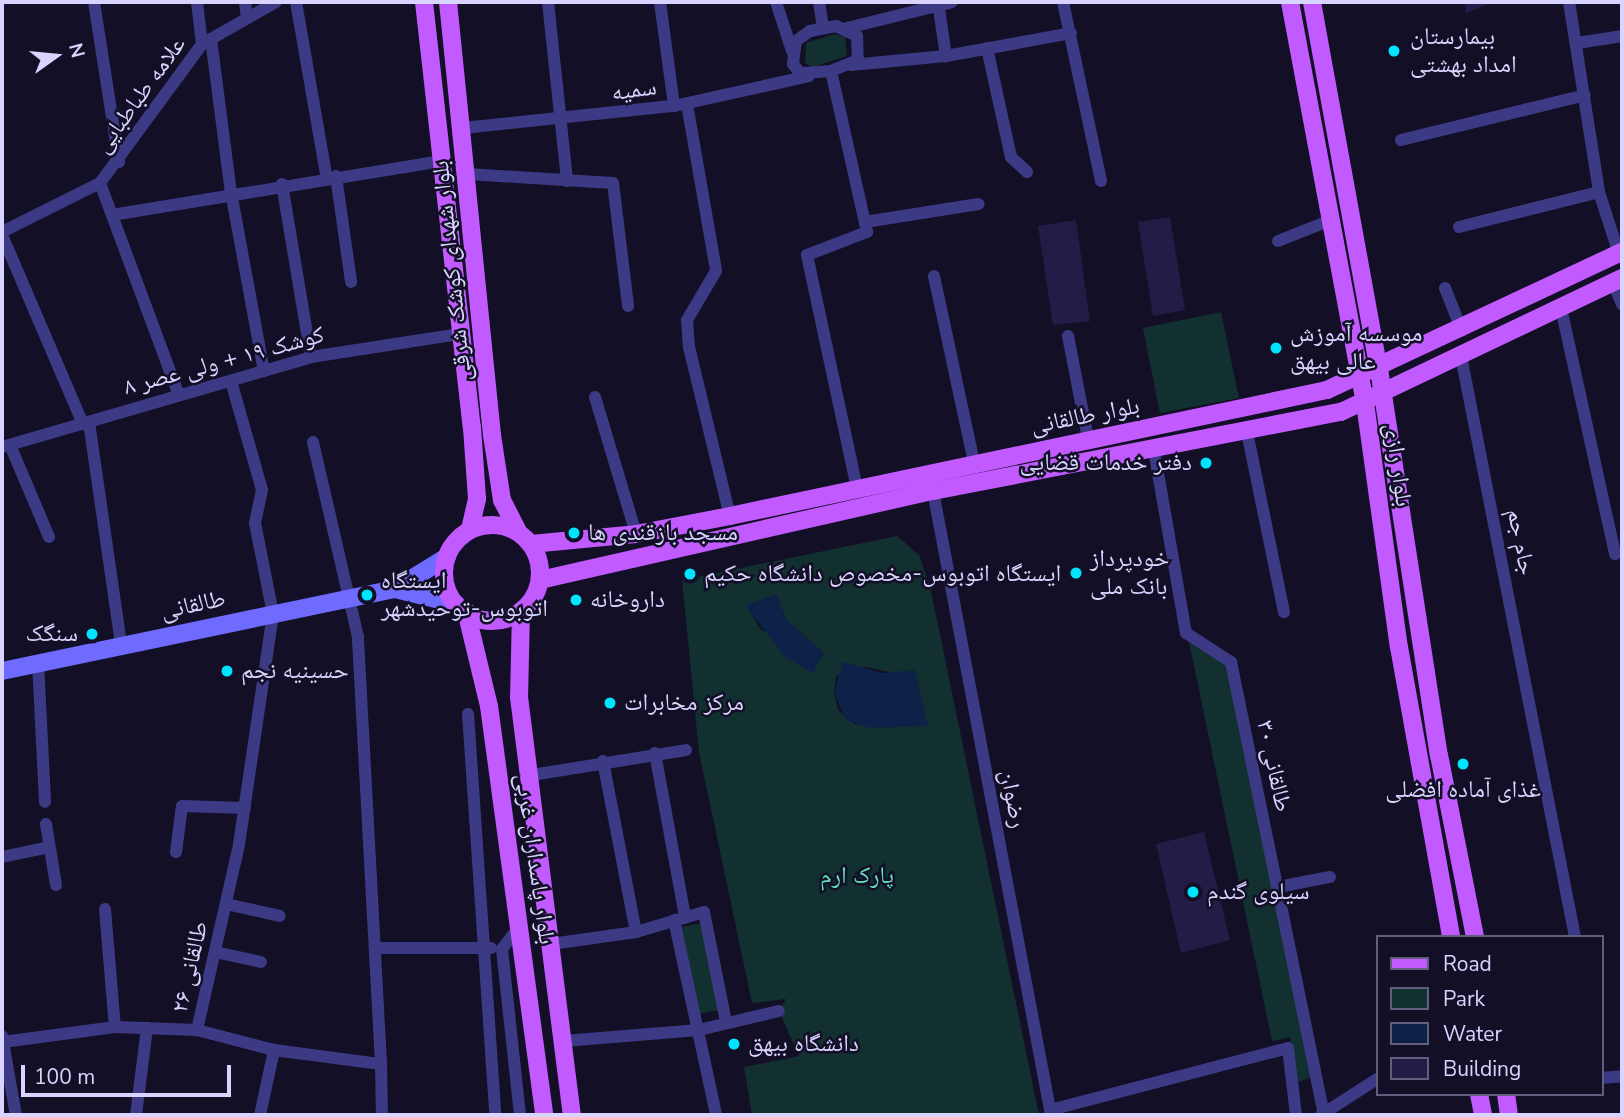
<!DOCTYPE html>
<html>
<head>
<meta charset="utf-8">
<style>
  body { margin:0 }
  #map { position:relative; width:1624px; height:1117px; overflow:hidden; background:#130f26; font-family:"Nunito Sans","Noto Naskh Arabic",sans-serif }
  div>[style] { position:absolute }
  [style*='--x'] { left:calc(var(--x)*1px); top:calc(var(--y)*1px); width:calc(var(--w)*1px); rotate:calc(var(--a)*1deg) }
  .green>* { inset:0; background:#12302f }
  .water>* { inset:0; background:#0c2248 }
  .building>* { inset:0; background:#241b47 }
  .street>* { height:12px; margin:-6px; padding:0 6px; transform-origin:6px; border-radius:6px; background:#3d3a85 }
  .secondary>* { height:18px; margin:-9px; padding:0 9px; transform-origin:9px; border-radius:9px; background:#6f6bff }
  .primary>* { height:18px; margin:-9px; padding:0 9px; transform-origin:9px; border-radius:9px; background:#c25bff }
  .primary>.ring { margin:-9px; padding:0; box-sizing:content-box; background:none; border:18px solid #c25bff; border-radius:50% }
  .dots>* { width:19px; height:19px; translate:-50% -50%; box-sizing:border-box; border:4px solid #130f26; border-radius:50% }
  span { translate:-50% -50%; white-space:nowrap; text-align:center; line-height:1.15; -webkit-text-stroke:5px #130f26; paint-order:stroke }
  .poi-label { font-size:24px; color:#d9d4ff }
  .left { translate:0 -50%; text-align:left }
  .right { translate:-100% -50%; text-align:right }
  .street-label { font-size:24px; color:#d9d4ff }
  .park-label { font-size:24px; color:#5fe0c0 }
  .frame { position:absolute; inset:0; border:4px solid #d9d4ff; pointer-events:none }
  .legend { position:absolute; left:1376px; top:935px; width:228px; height:161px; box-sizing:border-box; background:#130f26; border:2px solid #625e7d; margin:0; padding:9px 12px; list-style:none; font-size:21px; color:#d9d4ff }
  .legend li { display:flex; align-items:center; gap:14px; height:35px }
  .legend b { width:35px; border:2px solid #625e7d }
  .north { position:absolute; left:21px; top:21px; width:70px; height:70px; -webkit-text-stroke:5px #130f26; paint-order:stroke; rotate:75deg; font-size:19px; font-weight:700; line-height:28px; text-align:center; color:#d9d4ff }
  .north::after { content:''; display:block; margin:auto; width:24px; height:32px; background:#d9d4ff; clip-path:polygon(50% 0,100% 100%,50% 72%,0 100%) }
  .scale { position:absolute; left:21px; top:1065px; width:210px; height:32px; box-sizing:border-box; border:4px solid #d9d4ff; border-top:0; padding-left:9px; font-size:21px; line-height:24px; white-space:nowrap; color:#d9d4ff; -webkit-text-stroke:5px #130f26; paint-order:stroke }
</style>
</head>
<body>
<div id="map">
  <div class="green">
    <div style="clip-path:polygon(835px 34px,845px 37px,847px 56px,813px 67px,805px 63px,806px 43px)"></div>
    <div style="clip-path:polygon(1221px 312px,1239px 398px,1160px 413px,1143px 328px)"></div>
    <div style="clip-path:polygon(evenodd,897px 536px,919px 555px,930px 586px,1039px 1115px,752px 1115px,744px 1067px,799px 1056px,779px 1011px,786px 999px,752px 1003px,699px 752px,682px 580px,897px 536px,776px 595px,786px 620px,824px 653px,761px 630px,746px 605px,776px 595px,897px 536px,864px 667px,895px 673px,856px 725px,838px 710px,834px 692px,836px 676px,864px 667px)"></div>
    <div style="clip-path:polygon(1189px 642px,1227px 666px,1312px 1077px,1298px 1082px,1290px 1037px,1272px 1041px)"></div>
    <div style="clip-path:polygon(703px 923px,720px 1010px,696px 1014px,680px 927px)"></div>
  </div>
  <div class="water">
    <div style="clip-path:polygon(777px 595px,786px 620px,824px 653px,813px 673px,785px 657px,745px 605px)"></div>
    <div style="clip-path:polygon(843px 662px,882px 673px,915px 670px,928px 726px,871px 728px,846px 720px,834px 692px)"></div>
  </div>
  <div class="building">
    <div style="clip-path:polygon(1464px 2px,1494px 2px,1466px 13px)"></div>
    <div style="clip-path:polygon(1170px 217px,1185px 310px,1153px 316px,1138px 222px)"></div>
    <div style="clip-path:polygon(1076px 220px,1090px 321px,1053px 325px,1038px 226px)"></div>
    <div style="clip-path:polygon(1204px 832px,1230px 940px,1181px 953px,1156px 844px)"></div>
  </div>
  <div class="street">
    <div style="--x:94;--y:2;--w:162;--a:81.1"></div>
    <div style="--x:197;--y:2;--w:42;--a:83.2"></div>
    <div style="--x:245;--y:2;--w:16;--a:83"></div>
    <div style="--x:296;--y:2;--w:180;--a:80.1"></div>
    <div style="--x:548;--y:2;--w:180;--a:83.9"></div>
    <div style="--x:660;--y:2;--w:105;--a:82.3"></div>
    <div style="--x:776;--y:2;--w:52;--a:71.9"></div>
    <div style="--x:819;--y:2;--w:25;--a:81"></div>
    <div style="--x:938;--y:2;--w:55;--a:81.6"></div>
    <div style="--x:1063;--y:2;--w:183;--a:78"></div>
    <div style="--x:1569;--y:2;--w:192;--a:81"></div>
    <div style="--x:1599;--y:192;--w:65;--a:72.1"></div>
    <div style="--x:836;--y:26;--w:23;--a:25"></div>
    <div style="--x:857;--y:36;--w:24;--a:88"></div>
    <div style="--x:858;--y:60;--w:29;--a:158"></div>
    <div style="--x:831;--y:71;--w:31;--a:176"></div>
    <div style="--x:800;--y:73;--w:11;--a:-128"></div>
    <div style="--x:793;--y:64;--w:23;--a:-83"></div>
    <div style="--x:796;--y:41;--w:17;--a:-36"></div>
    <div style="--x:810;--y:31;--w:26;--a:-11"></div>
    <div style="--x:847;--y:28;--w:108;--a:-13.9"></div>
    <div style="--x:211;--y:39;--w:154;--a:82.6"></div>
    <div style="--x:231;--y:192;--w:182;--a:79.6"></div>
    <div style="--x:1577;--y:43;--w:46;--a:-8.8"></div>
    <div style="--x:987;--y:48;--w:112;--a:77.6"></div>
    <div style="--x:1011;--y:157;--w:22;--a:43"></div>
    <div style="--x:851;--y:65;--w:95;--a:-5.4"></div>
    <div style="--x:946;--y:56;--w:127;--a:-10.4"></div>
    <div style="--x:831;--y:71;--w:165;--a:77.4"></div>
    <div style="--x:867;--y:232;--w:64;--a:159"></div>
    <div style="--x:807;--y:255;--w:238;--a:77.9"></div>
    <div style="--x:687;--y:104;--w:169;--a:80.1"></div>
    <div style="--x:716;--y:271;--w:57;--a:120.6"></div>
    <div style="--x:687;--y:320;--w:27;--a:86"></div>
    <div style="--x:689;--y:347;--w:174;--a:76.4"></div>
    <div style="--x:463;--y:128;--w:212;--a:-6"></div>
    <div style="--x:674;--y:106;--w:138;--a:-12.5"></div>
    <div style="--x:1401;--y:140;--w:189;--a:-13.7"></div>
    <div style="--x:468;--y:174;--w:145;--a:3.6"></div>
    <div style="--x:613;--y:183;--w:124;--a:83"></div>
    <div style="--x:336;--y:176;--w:107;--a:81.9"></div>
    <div style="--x:100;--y:183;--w:226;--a:69.6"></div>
    <div style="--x:282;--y:184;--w:175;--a:80.5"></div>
    <div style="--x:112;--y:215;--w:334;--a:-9.3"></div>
    <div style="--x:865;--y:222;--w:115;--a:-9"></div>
    <div style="--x:1459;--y:227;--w:144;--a:-14"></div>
    <div style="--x:2;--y:232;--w:110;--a:-26.6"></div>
    <div style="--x:100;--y:183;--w:172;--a:-53.7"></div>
    <div style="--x:202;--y:44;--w:85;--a:-29.6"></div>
    <div style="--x:2;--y:235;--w:206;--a:66.8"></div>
    <div style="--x:1278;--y:241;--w:57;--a:-21.6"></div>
    <div style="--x:934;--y:276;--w:191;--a:77.9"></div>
    <div style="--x:1613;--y:283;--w:23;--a:67"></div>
    <div style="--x:1445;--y:288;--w:46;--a:68.4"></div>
    <div style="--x:1561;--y:308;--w:252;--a:77.6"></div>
    <div style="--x:1068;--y:336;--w:105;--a:79"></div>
    <div style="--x:1461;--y:356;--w:592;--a:78.9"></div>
    <div style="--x:231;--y:381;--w:113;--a:74.1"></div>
    <div style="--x:262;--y:490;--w:34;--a:102"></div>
    <div style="--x:255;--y:523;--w:93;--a:78.8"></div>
    <div style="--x:273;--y:614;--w:233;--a:98.4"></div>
    <div style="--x:239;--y:845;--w:190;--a:102.8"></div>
    <div style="--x:197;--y:1030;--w:80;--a:14.6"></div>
    <div style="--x:274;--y:1050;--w:108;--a:7.5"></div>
    <div style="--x:381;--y:1064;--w:428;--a:-93.1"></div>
    <div style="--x:358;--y:637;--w:200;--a:-103"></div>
    <div style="--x:595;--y:397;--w:143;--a:73.3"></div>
    <div style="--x:89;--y:422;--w:225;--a:81.8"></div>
    <div style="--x:1247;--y:432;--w:184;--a:78.4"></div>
    <div style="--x:10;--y:445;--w:100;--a:67"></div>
    <div style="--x:2;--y:447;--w:322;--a:-16.2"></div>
    <div style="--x:311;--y:357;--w:151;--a:-8.8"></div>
    <div style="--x:1154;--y:450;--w:186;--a:80.1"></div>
    <div style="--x:1186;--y:633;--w:54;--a:32.8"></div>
    <div style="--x:1231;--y:662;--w:461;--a:78.4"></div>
    <div style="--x:933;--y:491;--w:635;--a:79.29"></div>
    <div style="--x:38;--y:663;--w:139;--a:87.1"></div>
    <div style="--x:468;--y:714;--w:402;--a:86.1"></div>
    <div style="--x:655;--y:753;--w:167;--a:79.6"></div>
    <div style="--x:603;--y:761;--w:174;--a:79.1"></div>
    <div style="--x:532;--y:775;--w:156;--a:-9.2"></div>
    <div style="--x:46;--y:824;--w:62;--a:80.7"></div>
    <div style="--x:176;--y:852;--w:46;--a:-82.6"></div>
    <div style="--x:182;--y:806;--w:63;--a:1.8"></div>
    <div style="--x:2;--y:857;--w:48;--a:-12"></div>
    <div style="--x:1278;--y:887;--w:53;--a:-10.9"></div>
    <div style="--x:226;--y:904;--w:55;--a:12.5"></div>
    <div style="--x:105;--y:909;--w:118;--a:85.2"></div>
    <div style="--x:674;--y:920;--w:199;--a:77.8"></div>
    <div style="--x:551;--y:944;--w:86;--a:-8"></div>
    <div style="--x:636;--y:932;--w:71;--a:-16.4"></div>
    <div style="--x:704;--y:912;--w:112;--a:78.7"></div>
    <div style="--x:375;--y:948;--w:116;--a:0"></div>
    <div style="--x:215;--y:952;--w:47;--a:12.3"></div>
    <div style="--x:2;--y:1036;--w:80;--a:80"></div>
    <div style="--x:564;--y:1041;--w:135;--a:-4.7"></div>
    <div style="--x:699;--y:1030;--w:82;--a:-13.4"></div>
    <div style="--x:3;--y:1042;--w:113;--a:-7.6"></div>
    <div style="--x:115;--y:1027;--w:82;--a:2.1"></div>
    <div style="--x:381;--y:1064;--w:51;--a:88.9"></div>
    <div style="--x:1601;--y:1078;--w:21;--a:-5"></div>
    <div style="--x:1050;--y:1110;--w:246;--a:-14.6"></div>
    <div style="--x:1288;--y:1048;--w:67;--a:83.2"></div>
    <div style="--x:136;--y:1115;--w:88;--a:-82.8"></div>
    <div style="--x:260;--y:1115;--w:66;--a:-77.8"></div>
    <div style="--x:520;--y:1115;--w:167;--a:-96.2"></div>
    <div style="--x:502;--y:949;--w:29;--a:-52"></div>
    <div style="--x:1321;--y:1115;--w:67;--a:-32.7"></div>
  </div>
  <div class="secondary">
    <div style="--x:447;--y:557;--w:61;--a:148.4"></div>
    <div style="--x:395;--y:589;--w:63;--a:13.8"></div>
    <div style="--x:2;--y:671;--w:401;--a:-11.8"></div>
  </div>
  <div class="primary">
    <div style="--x:424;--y:2;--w:428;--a:83.6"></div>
    <div style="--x:472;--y:427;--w:72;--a:86"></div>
    <div style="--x:477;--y:499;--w:32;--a:103"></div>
    <div style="--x:448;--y:2;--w:435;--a:84.2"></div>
    <div style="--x:492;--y:435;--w:66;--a:81.3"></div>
    <div style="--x:502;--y:500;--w:36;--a:63"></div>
    <div style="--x:1290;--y:2;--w:408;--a:79.4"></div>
    <div style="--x:1365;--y:403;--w:246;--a:82.1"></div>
    <div style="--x:1399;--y:647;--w:295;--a:79.8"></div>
    <div style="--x:1312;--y:2;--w:373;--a:79.7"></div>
    <div style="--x:1379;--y:369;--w:391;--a:81.2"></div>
    <div style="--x:1439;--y:755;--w:186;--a:78.8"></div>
    <div class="ring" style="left:444px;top:525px;width:78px;height:78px"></div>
    <div style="--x:531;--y:544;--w:105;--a:-5.4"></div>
    <div style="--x:636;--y:534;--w:96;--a:-10.8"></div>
    <div style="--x:730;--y:516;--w:610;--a:-11.92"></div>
    <div style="--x:1327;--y:390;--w:326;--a:-25.1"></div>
    <div style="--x:540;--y:580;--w:403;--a:-12.8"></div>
    <div style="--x:933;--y:491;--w:416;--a:-11"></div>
    <div style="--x:1341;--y:412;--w:311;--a:-25.5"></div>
    <div style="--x:466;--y:611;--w:98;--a:76.4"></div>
    <div style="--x:489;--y:706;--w:413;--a:82.3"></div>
    <div style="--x:521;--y:611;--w:86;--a:91.3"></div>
    <div style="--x:519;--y:697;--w:421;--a:82.8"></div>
    <div style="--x:1479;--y:1094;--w:21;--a:79"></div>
    <div style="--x:1506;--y:1094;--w:21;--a:82"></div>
  </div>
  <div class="dots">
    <div style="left:1394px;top:51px;background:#00e5ff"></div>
    <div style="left:1276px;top:348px;background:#00e5ff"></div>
    <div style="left:1206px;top:463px;background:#00e5ff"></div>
    <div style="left:574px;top:533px;background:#00e5ff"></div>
    <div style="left:1076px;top:573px;background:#00e5ff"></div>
    <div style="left:690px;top:574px;background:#00e5ff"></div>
    <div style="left:367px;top:595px;background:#00e5ff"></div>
    <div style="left:576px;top:600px;background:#00e5ff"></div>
    <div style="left:92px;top:634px;background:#00e5ff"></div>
    <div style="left:227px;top:671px;background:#00e5ff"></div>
    <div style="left:610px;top:703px;background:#00e5ff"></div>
    <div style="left:1463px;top:764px;background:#00e5ff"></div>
    <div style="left:1193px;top:892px;background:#00e5ff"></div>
    <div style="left:734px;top:1044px;background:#00e5ff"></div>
  </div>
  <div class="poi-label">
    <span class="left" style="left:1410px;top:51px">بیمارستان<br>امداد بهشتی</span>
    <span class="left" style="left:1290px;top:348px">موسسه آموزش<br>عالی بیهق</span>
    <span class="right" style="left:1192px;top:463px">دفتر خدمات قضایی</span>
    <span class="left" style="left:588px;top:533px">مسجد بازقندی ها</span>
    <span class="left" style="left:1090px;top:573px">خودپرداز<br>بانک ملی</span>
    <span class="left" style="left:704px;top:574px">ایستگاه اتوبوس-مخصوص دانشگاه حکیم</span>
    <span class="left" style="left:381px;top:595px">ایستگاه<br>اتوبوس-توحیدشهر</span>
    <span class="left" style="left:590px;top:600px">داروخانه</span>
    <span class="right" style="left:78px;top:634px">سنگک</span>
    <span class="left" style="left:241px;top:671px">حسینیه نجم</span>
    <span class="left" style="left:624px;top:703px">مرکز مخابرات</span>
    <span style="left:1463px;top:790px">غذای آماده افضلی</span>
    <span class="left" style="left:1207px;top:892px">سیلوی گندم</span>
    <span class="left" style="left:748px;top:1044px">دانشگاه بیهق</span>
  </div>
  <div class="street-label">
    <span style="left:634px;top:90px;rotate:-8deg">سمیه</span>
    <span style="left:140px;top:95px;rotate:-54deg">علامه طباطبایی</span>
    <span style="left:452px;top:271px;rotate:-96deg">بلوار شهدای کوشک شرقی</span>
    <span style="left:224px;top:361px;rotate:-15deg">کوشک ۱۹ + ولی عصر ۸</span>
    <span style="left:1085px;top:416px;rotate:-11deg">بلوار طالقانی</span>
    <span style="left:1398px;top:465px;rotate:82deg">بلوار رازی</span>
    <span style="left:1521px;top:542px;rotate:79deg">جام جم</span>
    <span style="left:193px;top:605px;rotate:-12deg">طالقانی</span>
    <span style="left:1274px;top:766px;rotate:78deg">طالقانی ۳۰</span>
    <span style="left:1013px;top:799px;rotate:79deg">رضوان</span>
    <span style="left:535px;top:859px;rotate:82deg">بلوار پاسداران غربی</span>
    <span style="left:190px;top:967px;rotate:-77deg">طالقانی ۲۶</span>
  </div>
  <div class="park-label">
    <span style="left:857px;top:876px">پارک ارم</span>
  </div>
  <div class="frame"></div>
  <ul class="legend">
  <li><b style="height:9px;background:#c25bff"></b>Road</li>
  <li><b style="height:19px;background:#12302f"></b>Park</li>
  <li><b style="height:19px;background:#0c2248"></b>Water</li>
  <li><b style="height:19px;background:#241b47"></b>Building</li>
  </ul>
  <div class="north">N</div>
  <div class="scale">100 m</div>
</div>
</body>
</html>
